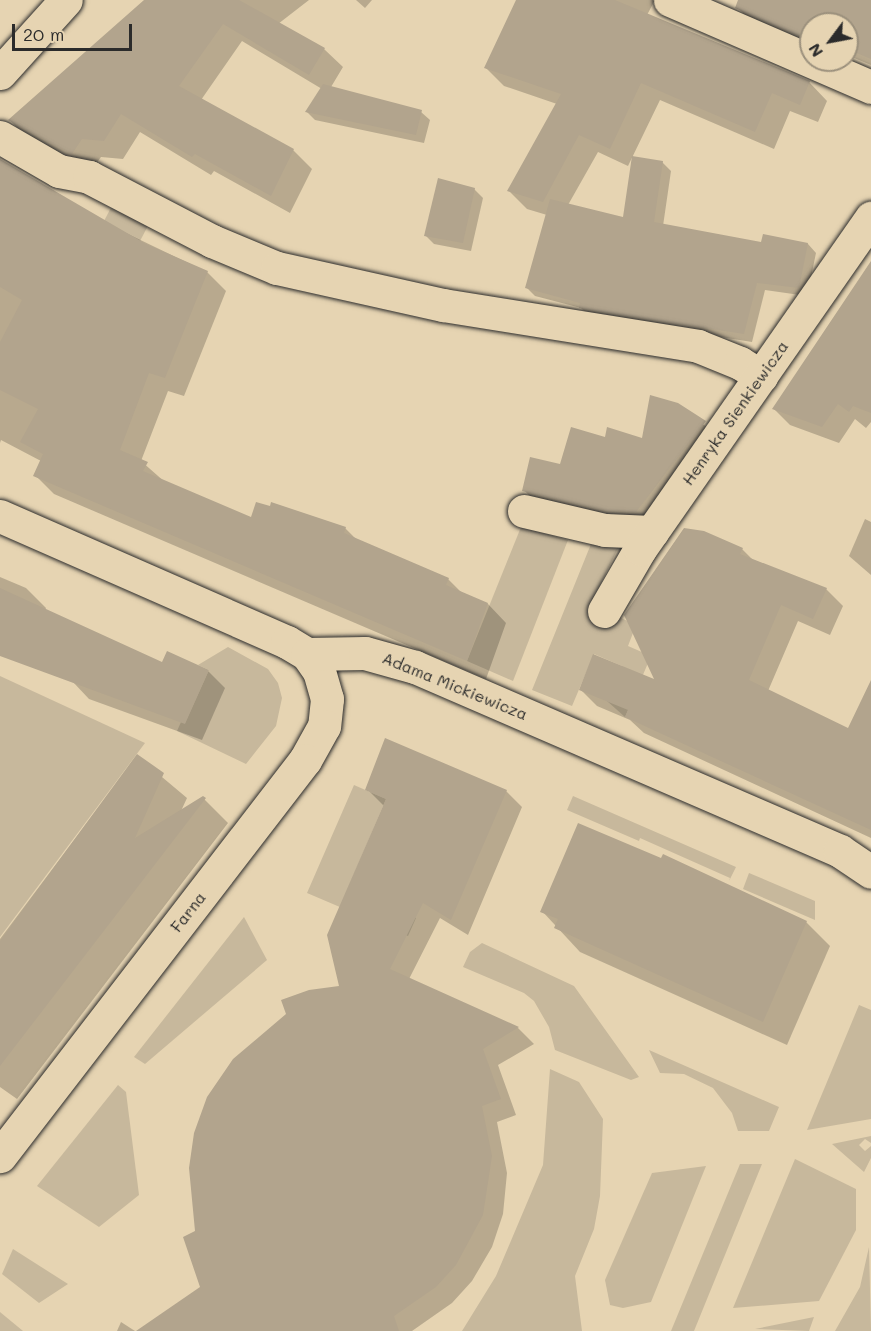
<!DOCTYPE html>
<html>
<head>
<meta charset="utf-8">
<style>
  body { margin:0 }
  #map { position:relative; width:871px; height:1331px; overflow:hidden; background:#e6d4b2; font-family:Mali,sans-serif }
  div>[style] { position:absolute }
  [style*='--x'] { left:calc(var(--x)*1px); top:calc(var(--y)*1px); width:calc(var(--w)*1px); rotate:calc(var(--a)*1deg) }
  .green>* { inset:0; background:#c7b89c }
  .shadow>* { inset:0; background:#0003 }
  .building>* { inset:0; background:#b2a48d }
  .roads { filter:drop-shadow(0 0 2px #2b2b2b) drop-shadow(0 0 2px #2b2b2b) }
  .street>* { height:33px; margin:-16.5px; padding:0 16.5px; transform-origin:16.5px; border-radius:16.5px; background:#e6d4b2 }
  span { translate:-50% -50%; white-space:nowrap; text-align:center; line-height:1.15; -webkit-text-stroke:4.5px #e6d4b2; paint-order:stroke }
  .street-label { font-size:16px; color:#2b2b2b }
  .north { position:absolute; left:799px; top:12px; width:60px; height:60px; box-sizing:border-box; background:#e6d4b2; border:2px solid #9b907c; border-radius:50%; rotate:238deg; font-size:16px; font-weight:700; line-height:24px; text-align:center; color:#2b2b2b }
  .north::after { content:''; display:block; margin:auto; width:21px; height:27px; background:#2b2b2b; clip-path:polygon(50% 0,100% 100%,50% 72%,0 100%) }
  .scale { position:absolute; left:12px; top:24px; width:120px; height:27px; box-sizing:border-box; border:3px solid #2b2b2b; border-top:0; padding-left:8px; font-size:18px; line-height:21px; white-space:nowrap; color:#2b2b2b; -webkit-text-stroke:4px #e6d4b2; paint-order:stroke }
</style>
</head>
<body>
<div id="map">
  <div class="green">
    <div style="clip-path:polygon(114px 202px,150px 222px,140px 241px,104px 221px)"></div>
    <div style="clip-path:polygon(521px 527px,568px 540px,513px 681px,467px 661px)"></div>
    <div style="clip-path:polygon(591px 544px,620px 544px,591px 604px,636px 625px,628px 646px,651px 656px,625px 717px,607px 701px,622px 666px,594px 654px,572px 706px,532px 690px)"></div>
    <div style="clip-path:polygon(228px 647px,268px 669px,278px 683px,282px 698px,276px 726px,246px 764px,177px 731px,181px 722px,185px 723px,209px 670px,198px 665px)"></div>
    <div style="clip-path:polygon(0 676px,145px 743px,0 937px)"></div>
    <div style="clip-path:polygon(354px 785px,386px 799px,348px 888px,416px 918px,408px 936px,307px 893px)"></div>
    <div style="clip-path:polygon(573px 796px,736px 867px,729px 881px,730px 878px,640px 838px,639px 841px,567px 810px)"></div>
    <div style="clip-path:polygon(749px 873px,815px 901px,815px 920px,743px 889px)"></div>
    <div style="clip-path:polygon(244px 917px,267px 960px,145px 1064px,134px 1057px)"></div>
    <div style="clip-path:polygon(482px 943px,574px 986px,639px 1077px,631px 1080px,555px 1050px,549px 1027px,534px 1001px,524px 993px,463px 967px,470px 952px)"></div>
    <div style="clip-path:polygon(859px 1005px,871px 1010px,871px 1119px,807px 1130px)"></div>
    <div style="clip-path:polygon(649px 1050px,779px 1107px,769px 1131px,738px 1131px,732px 1113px,713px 1088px,684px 1074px,660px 1073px)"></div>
    <div style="clip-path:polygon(550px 1069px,579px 1082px,603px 1119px,600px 1196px,594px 1229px,575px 1276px,582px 1331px,462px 1331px,496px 1276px,543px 1165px)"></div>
    <div style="clip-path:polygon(118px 1085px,126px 1092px,139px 1195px,99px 1227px,37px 1186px)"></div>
    <div style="clip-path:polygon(871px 1136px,871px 1143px,865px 1139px,859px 1145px,865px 1151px,871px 1146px,871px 1158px,864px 1172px,832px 1144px)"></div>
    <div style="clip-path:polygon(795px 1159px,856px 1189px,856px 1230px,819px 1301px,733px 1308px)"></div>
    <div style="clip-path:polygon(740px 1164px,762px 1164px,694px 1331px,671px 1331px)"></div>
    <div style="clip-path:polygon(706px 1166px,651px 1302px,623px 1308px,610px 1305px,605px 1280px,652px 1173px)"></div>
    <div style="clip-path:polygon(869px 1247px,871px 1331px,835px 1331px,860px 1287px)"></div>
    <div style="clip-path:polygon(13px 1249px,68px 1284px,39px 1303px,2px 1274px)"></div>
    <div style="clip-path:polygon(0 1312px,23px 1331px,0 1331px)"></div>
    <div style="clip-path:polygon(814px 1317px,809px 1331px,755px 1329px)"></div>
  </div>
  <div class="shadow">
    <div style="clip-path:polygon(147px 0,309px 0,278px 24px,324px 49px,343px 67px,331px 87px,421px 112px,430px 120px,424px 143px,315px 120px,307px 112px,322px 89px,242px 41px,201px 100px,293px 150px,312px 169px,290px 213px,214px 171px,211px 175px,140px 132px,123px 159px,101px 157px,90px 172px,28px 139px,10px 120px)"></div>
    <div style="clip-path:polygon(356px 0,372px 0,365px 8px)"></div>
    <div style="clip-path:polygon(518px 0,655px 0,647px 15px,809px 82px,827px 101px,818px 122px,790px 111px,774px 149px,660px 100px,628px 166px,598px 152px,568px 205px,624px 218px,662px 162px,671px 171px,663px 226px,763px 244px,808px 244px,816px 253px,807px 296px,765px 290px,752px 342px,589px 316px,581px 308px,535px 296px,527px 288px,547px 215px,527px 209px,509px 191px,557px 104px,504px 86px,486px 68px)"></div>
    <div style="clip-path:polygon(740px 0,871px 0,871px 65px,847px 55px,847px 24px,811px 24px,811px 46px,749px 19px,737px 7px)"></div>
    <div style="clip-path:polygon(0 161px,103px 222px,207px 272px,226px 291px,184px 396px,168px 391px,141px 461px,166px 483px,252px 519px,345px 528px,358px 541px,448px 579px,462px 593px,488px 604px,506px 623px,486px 679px,54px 494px,35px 475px,41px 461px,1px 440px,0 443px)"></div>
    <div style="clip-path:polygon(474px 189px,483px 198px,471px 251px,434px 244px,426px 236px)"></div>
    <div style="clip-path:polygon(871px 264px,871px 422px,866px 428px,855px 419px,839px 443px,790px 425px,774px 409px)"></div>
    <div style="clip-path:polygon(677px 404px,722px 439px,653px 529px,540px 507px,524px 490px,562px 466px,643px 440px)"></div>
    <div style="clip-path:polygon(865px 519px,871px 522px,871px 575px,849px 556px)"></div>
    <div style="clip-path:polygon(742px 549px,753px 560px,826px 589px,843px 606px,830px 635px,798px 621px,768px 691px,849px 730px,871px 683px,871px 838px,644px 733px,630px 720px,597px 706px,581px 690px,657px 681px)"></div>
    <div style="clip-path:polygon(0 577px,26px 588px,46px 608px,30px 643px,0 629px)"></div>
    <div style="clip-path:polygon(163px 664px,208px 671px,225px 688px,202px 740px,89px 699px,73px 682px)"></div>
    <div style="clip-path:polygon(137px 756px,187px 798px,181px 811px,203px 798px,228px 823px,17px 1099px,0 1087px,0 939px)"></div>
    <div style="clip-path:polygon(367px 789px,506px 791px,522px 807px,468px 935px,440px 918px,409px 979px,518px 1028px,534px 1044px,498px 1065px,516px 1115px,497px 1122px,507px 1173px,503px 1214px,492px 1247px,472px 1281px,452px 1303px,412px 1331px,138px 1331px,202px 1288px,196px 1232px,340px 987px,384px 806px)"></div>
    <div style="clip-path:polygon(542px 911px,806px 922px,830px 946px,787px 1045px,580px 952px)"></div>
    <div style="clip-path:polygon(121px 1322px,135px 1331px,117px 1331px)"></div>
  </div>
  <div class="building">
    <div style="clip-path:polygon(144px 0,239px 0,325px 48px,309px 75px,223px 24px,179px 86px,294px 149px,271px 196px,195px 154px,192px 157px,121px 114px,104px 141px,82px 139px,72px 154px,8px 120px)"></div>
    <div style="clip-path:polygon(516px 0,615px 0,810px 81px,800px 105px,772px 93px,755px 132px,641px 83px,610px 149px,579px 135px,543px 202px,507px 191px,561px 94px,484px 68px)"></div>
    <div style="clip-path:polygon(738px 0,871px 0,871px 59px,847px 49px,847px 24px,811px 24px,811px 41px,735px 8px)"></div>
    <div style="clip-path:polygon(323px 84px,422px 110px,416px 135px,305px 112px)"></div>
    <div style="clip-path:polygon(632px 156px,663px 161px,654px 222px,761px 242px,763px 234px,808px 243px,799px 288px,757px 283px,744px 334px,579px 308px,580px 303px,525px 288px,550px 199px,623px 217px)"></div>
    <div style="clip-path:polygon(0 159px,146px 244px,208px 271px,165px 378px,149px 373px,120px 450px,148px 462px,143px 471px,251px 517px,256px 502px,270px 506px,271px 502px,346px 527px,344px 533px,449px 578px,446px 585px,488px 603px,467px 661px,33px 476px,43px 454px,20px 442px,38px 409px,0 390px,0 342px,22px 300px,0 287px)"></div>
    <div style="clip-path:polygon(438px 178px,475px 188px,463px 243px,424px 236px)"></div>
    <div style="clip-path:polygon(871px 261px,871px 413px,853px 406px,849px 412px,838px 404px,822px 427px,772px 409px)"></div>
    <div style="clip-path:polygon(650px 395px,678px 403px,706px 421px,636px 512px,604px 510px,522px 491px,530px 457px,560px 464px,571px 427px,605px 437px,607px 427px,642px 438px)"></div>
    <div style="clip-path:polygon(684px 528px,704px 531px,743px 548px,740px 554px,827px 588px,813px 619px,781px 605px,749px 680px,848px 728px,871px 680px,871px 830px,625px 717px,628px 710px,579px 690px,593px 654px,654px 679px,624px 615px)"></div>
    <div style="clip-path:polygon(0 588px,162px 662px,167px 651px,209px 670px,185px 724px,0 656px)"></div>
    <div style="clip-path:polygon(385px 738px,507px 790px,451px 920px,423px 903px,390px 969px,519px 1027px,483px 1049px,501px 1099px,482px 1106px,492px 1156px,483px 1215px,456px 1265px,436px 1287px,394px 1316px,399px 1331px,136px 1331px,200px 1287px,183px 1237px,195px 1231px,189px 1168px,194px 1133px,207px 1097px,233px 1059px,286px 1014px,281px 1000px,309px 990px,339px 986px,327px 935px,386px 799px,365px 790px)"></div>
    <div style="clip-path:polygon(137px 754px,164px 773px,135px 838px,203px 796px,206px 798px,0 1066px,0 941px)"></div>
    <div style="clip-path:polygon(578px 823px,661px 858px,663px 854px,807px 921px,763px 1022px,554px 928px,558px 919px,540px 912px)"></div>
  </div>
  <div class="roads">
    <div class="street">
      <div style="--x:670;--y:0;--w:219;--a:23.4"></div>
      <div style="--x:0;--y:73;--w:98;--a:-47.9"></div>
      <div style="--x:0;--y:137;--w:68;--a:30"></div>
      <div style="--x:59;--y:171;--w:31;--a:11"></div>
      <div style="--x:89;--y:177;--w:139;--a:27.5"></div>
      <div style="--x:212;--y:241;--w:70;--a:22.6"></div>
      <div style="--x:277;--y:268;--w:170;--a:12.6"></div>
      <div style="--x:443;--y:305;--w:258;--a:9.1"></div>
      <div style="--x:698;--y:346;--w:45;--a:22"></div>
      <div style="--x:740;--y:363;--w:25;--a:32"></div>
      <div style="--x:524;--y:511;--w:83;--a:13.2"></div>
      <div style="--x:605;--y:530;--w:47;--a:2.4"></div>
      <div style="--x:0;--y:516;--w:313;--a:23.7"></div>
      <div style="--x:287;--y:642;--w:23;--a:31"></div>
      <div style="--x:307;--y:654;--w:21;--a:55"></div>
      <div style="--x:319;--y:671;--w:29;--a:74"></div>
      <div style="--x:327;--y:699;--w:27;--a:96"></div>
      <div style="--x:324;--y:726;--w:39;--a:119"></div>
      <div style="--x:305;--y:760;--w:500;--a:127.6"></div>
      <div style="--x:604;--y:611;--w:72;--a:-59.9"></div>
      <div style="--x:640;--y:549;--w:404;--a:-55.1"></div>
      <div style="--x:307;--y:654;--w:58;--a:-1"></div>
      <div style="--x:365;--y:653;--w:52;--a:15.6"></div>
      <div style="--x:415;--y:667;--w:463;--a:23.4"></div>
      <div style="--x:840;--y:851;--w:37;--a:34"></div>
    </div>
  </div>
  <div class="street-label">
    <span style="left:735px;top:413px;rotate:-55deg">Henryka Sienkiewicza</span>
    <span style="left:455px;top:686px;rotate:22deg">Adama Mickiewicza</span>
    <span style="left:188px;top:912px;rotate:-52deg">Farna</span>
  </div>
  <div class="north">N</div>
  <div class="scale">20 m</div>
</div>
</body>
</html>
